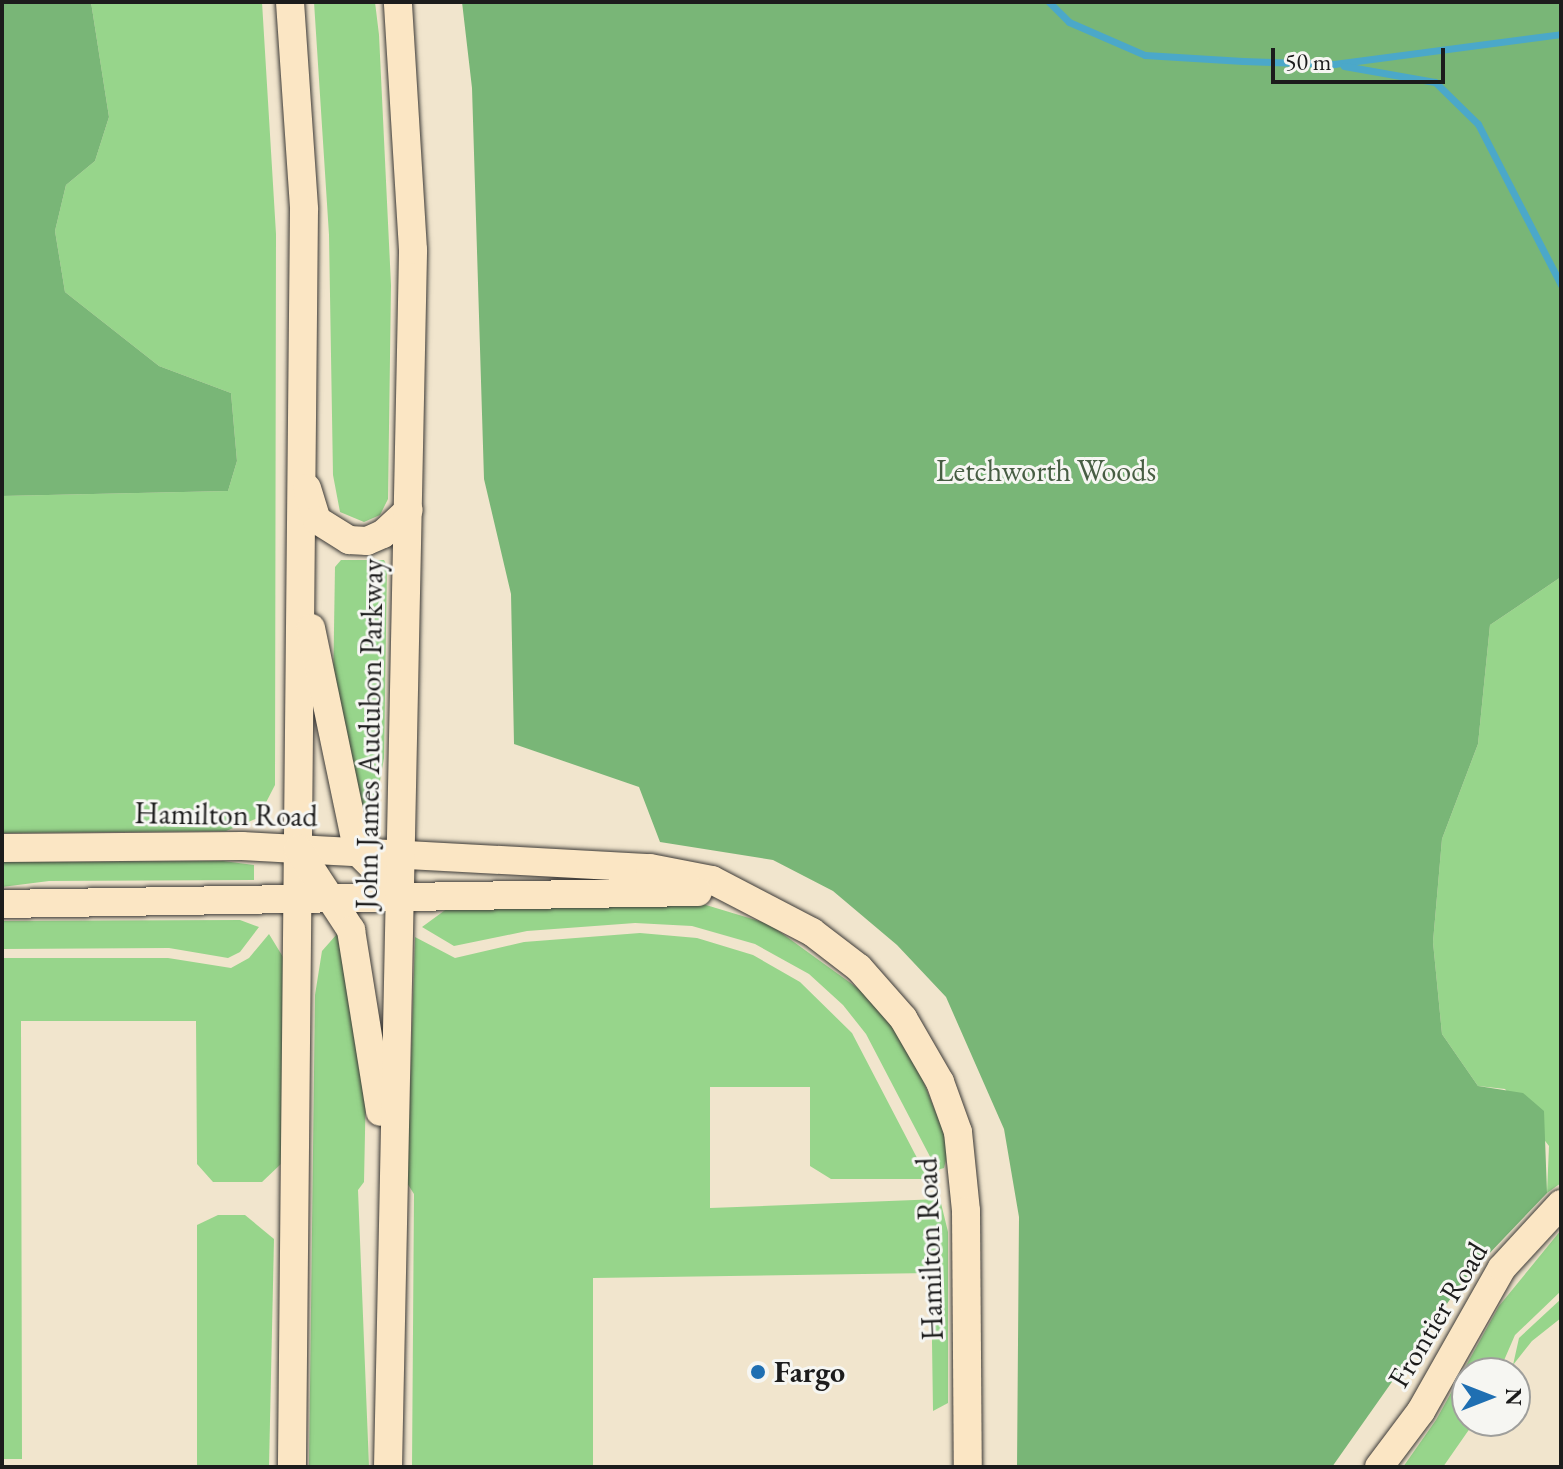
<!DOCTYPE html>
<html>
<head>
<meta charset="utf-8">
<style>
  body { margin:0 }
  #map { position:relative; width:1563px; height:1469px; overflow:hidden; background:#f1e5cd; font-family:"EB Garamond",serif }
  div>[style] { position:absolute }
  [style*='--x'] { left:calc(var(--x)*1px); top:calc(var(--y)*1px); width:calc(var(--w)*1px); rotate:calc(var(--a)*1deg) }
  .green>* { inset:0; background:#97d58b }
  .forest>* { inset:0; background:#79b677 }
  .stream>* { height:7px; margin:-3.5px; padding:0 3.5px; transform-origin:3.5px; border-radius:3.5px; background:#4ba8c9 }
  .roads { filter:drop-shadow(0 0 2px #3c3a37) drop-shadow(0 0 2px #3c3a37) }
  .secondary>* { height:28px; margin:-14px; padding:0 14px; transform-origin:14px; border-radius:14px; background:#fbe6c4 }
  .dots>* { width:22px; height:22px; translate:-50% -50%; box-sizing:border-box; border:4px solid #f6f6f2; border-radius:50% }
  span { translate:-50% -50%; white-space:nowrap; text-align:center; line-height:1.15; -webkit-text-stroke:6px #f6f6f2; paint-order:stroke }
  .park-label { font-size:30px; color:#475d43 }
  .street-label { font-size:30px; color:#1c1c1c }
  .poi-label { font-size:30px; color:#1c1c1c; font-weight:700 }
  .left { translate:0 -50%; text-align:left }
  .frame { position:absolute; inset:0; border:4px solid #1c1c1c; pointer-events:none }
  .north { position:absolute; left:1451px; top:1357px; width:80px; height:80px; box-sizing:border-box; background:#f6f6f2; border:2px solid #9f9f9c; border-radius:50%; rotate:90deg; font-size:22px; font-weight:700; line-height:32px; text-align:center; color:#1c1c1c }
  .north::after { content:''; display:block; margin:auto; width:28px; height:36px; background:#1f6fb2; clip-path:polygon(50% 0,100% 100%,50% 72%,0 100%) }
  .scale { position:absolute; left:1271px; top:48px; width:174px; height:36px; box-sizing:border-box; border:4px solid #1c1c1c; border-top:0; padding-left:10px; font-size:24px; line-height:28px; white-space:nowrap; color:#1c1c1c; -webkit-text-stroke:6px #f6f6f2; paint-order:stroke }
</style>
</head>
<body>
<div id="map">
  <div class="green">
    <div style="clip-path:polygon(91px 2px,262px 2px,276px 234px,275px 785px,258px 818px,226px 831px,2px 833px,2px 496px,228px 491px,237px 461px,231px 393px,159px 366px,65px 292px,55px 231px,66px 185px,95px 161px,109px 117px)"></div>
    <div style="clip-path:polygon(314px 2px,375px 2px,379px 35px,391px 285px,388px 499px,380px 515px,364px 522px,340px 512px,333px 475px,329px 235px)"></div>
    <div style="clip-path:polygon(341px 560px,384px 560px,387px 566px,384px 758px,376px 804px,366px 814px,361px 815px,333px 692px,335px 567px)"></div>
    <div style="clip-path:polygon(1561px 577px,1561px 1183px,1547px 1193px,1549px 1146px,1505px 1089px,1478px 1086px,1442px 1034px,1433px 942px,1442px 839px,1478px 744px,1490px 625px)"></div>
    <div style="clip-path:polygon(223px 861px,254px 865px,254px 880px,49px 881px,2px 887px,2px 862px)"></div>
    <div style="clip-path:polygon(696px 902px,769px 924px,863px 992px,906px 1044px,918px 1068px,942px 1128px,948px 1152px,944px 1168px,937px 1170px,866px 1034px,843px 1005px,809px 974px,755px 944px,692px 926px,635px 923px,527px 931px,454px 946px,422px 927px,448px 908px)"></div>
    <div style="clip-path:polygon(240px 920px,259px 927px,240px 952px,228px 958px,169px 948px,2px 949px,2px 921px)"></div>
    <div style="clip-path:polygon(640px 933px,697px 938px,753px 955px,800px 982px,852px 1033px,928px 1179px,831px 1179px,810px 1166px,810px 1087px,710px 1087px,710px 1208px,940px 1199px,948px 1232px,948px 1403px,933px 1411px,931px 1273px,593px 1278px,593px 1467px,412px 1467px,414px 1194px,407px 1183px,415px 937px,455px 958px,524px 942px)"></div>
    <div style="clip-path:polygon(269px 934px,283px 957px,282px 1163px,262px 1182px,213px 1182px,197px 1164px,196px 1021px,21px 1021px,22px 1459px,2px 1459px,2px 958px,168px 958px,231px 968px,249px 958px)"></div>
    <div style="clip-path:polygon(337px 934px,366px 1084px,364px 1182px,358px 1190px,369px 1467px,309px 1467px,315px 995px,322px 951px)"></div>
    <div style="clip-path:polygon(218px 1215px,245px 1215px,274px 1239px,269px 1467px,197px 1467px,197px 1225px)"></div>
    <div style="clip-path:polygon(1561px 1230px,1561px 1291px,1515px 1335px,1502px 1365px,1509px 1373px,1467px 1373px,1467px 1421px,1475px 1421px,1443px 1467px,1403px 1467px,1436px 1420px,1499px 1306px)"></div>
    <div style="clip-path:polygon(1561px 1299px,1561px 1318px,1532px 1341px,1513px 1365px,1519px 1338px)"></div>
  </div>
  <div class="forest">
    <div style="clip-path:polygon(2px 2px,91px 2px,109px 117px,95px 161px,66px 185px,55px 231px,65px 292px,159px 366px,231px 393px,237px 461px,228px 491px,2px 496px)"></div>
    <div style="clip-path:polygon(462px 2px,1561px 2px,1561px 577px,1490px 625px,1478px 744px,1442px 839px,1433px 942px,1442px 1034px,1478px 1086px,1523px 1093px,1544px 1111px,1547px 1193px,1463px 1281px,1332px 1467px,1017px 1467px,1019px 1217px,1004px 1129px,946px 997px,897px 945px,833px 891px,773px 860px,660px 842px,639px 787px,514px 744px,511px 594px,484px 479px,472px 88px)"></div>
  </div>
  <div class="stream">
    <div style="--x:1049;--y:2;--w:28;--a:45"></div>
    <div style="--x:1069;--y:22;--w:83;--a:23.5"></div>
    <div style="--x:1145;--y:55;--w:98;--a:3.5"></div>
    <div style="--x:1243;--y:61;--w:91;--a:1.9"></div>
    <div style="--x:1334;--y:64;--w:229;--a:-7.5"></div>
    <div style="--x:1344;--y:66;--w:92;--a:10"></div>
    <div style="--x:1435;--y:82;--w:60;--a:44.3"></div>
    <div style="--x:1478;--y:124;--w:181;--a:62.7"></div>
  </div>
  <div class="roads">
    <div class="secondary">
      <div style="--x:290;--y:2;--w:208;--a:86.1"></div>
      <div style="--x:304;--y:210;--w:1257;--a:90.55"></div>
      <div style="--x:307;--y:488;--w:34;--a:73"></div>
      <div style="--x:317;--y:520;--w:38;--a:32"></div>
      <div style="--x:349;--y:540;--w:18;--a:3"></div>
      <div style="--x:367;--y:541;--w:17;--a:-24"></div>
      <div style="--x:383;--y:534;--w:35;--a:-43"></div>
      <div style="--x:311;--y:628;--w:229;--a:78.2"></div>
      <div style="--x:358;--y:852;--w:62;--a:45"></div>
      <div style="--x:2;--y:848;--w:240;--a:-0.5"></div>
      <div style="--x:242;--y:846;--w:409;--a:3.1"></div>
      <div style="--x:650;--y:868;--w:63;--a:11"></div>
      <div style="--x:712;--y:880;--w:113;--a:27.5"></div>
      <div style="--x:812;--y:932;--w:59;--a:37.5"></div>
      <div style="--x:859;--y:968;--w:67;--a:48.7"></div>
      <div style="--x:903;--y:1018;--w:74;--a:60"></div>
      <div style="--x:940;--y:1082;--w:53;--a:70.2"></div>
      <div style="--x:958;--y:1132;--w:79;--a:84.2"></div>
      <div style="--x:966;--y:1211;--w:256;--a:89.6"></div>
      <div style="--x:298;--y:849;--w:97;--a:56.8"></div>
      <div style="--x:351;--y:930;--w:184;--a:80.9"></div>
      <div style="--x:2;--y:904;--w:696;--a:-0.99"></div>
      <div style="--x:388;--y:1467;--w:1217;--a:-88.82"></div>
      <div style="--x:413;--y:250;--w:248;--a:-93.5"></div>
      <div style="--x:1379;--y:1467;--w:70;--a:-53.1"></div>
      <div style="--x:1421;--y:1411;--w:164;--a:-60.5"></div>
      <div style="--x:1502;--y:1268;--w:87;--a:-47.3"></div>
    </div>
  </div>
  <div class="dots">
    <div style="left:758px;top:1372px;background:#1f6fb2"></div>
  </div>
  <div class="park-label">
    <span style="left:1046px;top:471px">Letchworth Woods</span>
  </div>
  <div class="street-label">
    <span style="left:370px;top:734px;rotate:-89deg">John James Audubon Parkway</span>
    <span style="left:226px;top:815px;rotate:1deg">Hamilton Road</span>
    <span style="left:930px;top:1249px;rotate:-92deg">Hamilton Road</span>
    <span style="left:1438px;top:1315px;rotate:-59deg">Frontier Road</span>
  </div>
  <div class="poi-label">
    <span class="left" style="left:774px;top:1372px">Fargo</span>
  </div>
  <div class="frame"></div>
  <div class="north">N</div>
  <div class="scale">50 m</div>
</div>
</body>
</html>
